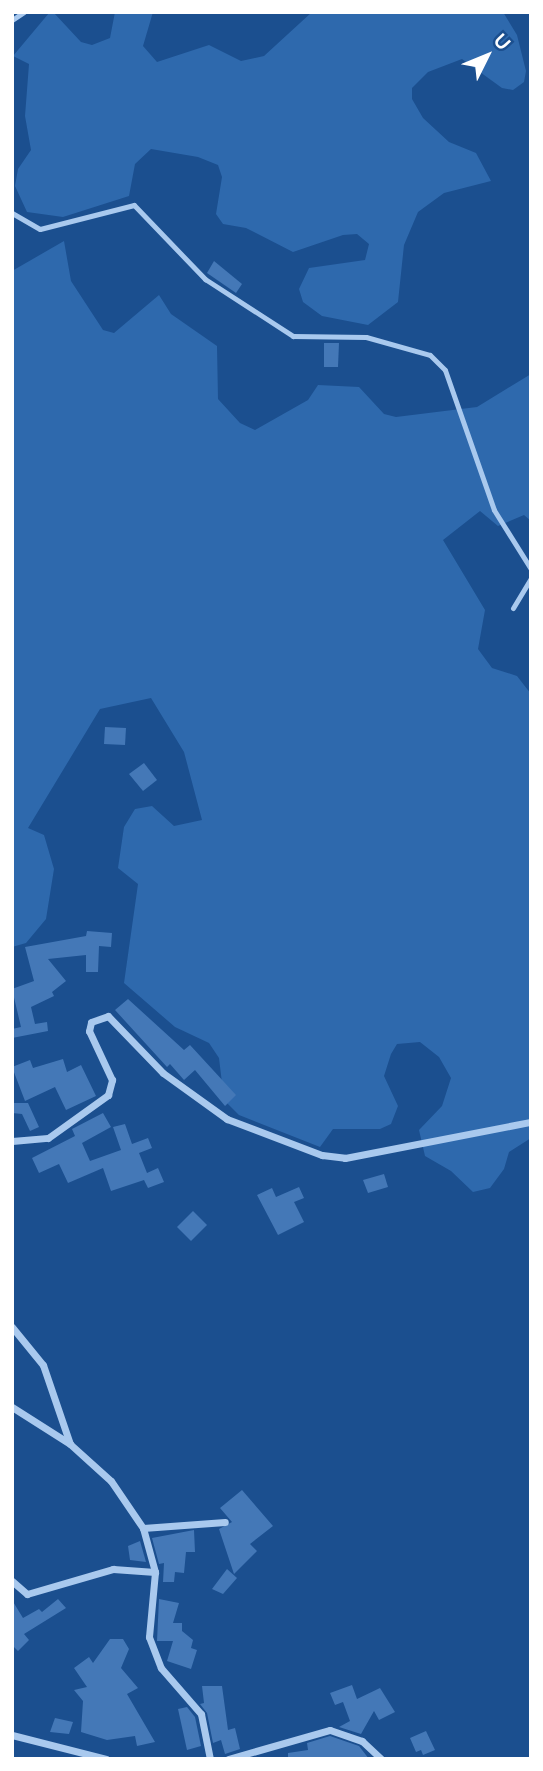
<!DOCTYPE html>
<html>
<head>
<meta charset="utf-8">
<style>
  body { margin:0 }
  #map { position:relative; width:543px; height:1771px; overflow:hidden; background:#1b4f8f; font-family:Raleway,sans-serif }
  div>[style] { position:absolute }
  [style*='--x'] { left:calc(var(--x)*1px); top:calc(var(--y)*1px); width:calc(var(--w)*1px); rotate:calc(var(--a)*1deg) }
  .green>* { inset:0; background:#2e69ad }
  .building>* { inset:0; background:#4478b7 }
  .lane>* { height:5px; margin:-2.5px; padding:0 2.5px; transform-origin:2.5px; border-radius:2.5px; background:#a9c9ee }
  .street>* { height:7px; margin:-3.5px; padding:0 3.5px; transform-origin:3.5px; border-radius:3.5px; background:#a9c9ee }
  span { translate:-50% -50%; white-space:nowrap; text-align:center; line-height:1.15; -webkit-text-stroke:5px #1b4f8f; paint-order:stroke }
  .frame { position:absolute; inset:0; border:14px solid #fff; pointer-events:none }
  .north { position:absolute; left:452px; top:21px; width:70px; height:70px; -webkit-text-stroke:5px #1b4f8f; paint-order:stroke; rotate:47deg; font-size:19px; font-weight:700; line-height:28px; text-align:center; color:#fff }
  .north::after { content:''; display:block; margin:auto; width:24px; height:32px; background:#fff; clip-path:polygon(50% 0,100% 100%,50% 72%,0 100%) }
</style>
</head>
<body>
<div id="map">
  <div class="green">
    <div style="clip-path:polygon(115px 12px,153px 12px,143px 46px,157px 62px,209px 45px,241px 61px,264px 56px,312px 12px,503px 12px,517px 35px,526px 71px,524px 82px,513px 90px,502px 88px,462px 59px,428px 72px,412px 88px,412px 99px,423px 118px,449px 142px,476px 153px,491px 181px,444px 193px,418px 212px,404px 245px,398px 302px,368px 325px,322px 316px,303px 302px,299px 289px,309px 268px,365px 260px,369px 244px,357px 234px,343px 235px,293px 252px,246px 228px,223px 224px,216px 214px,222px 177px,218px 165px,198px 157px,151px 149px,135px 164px,129px 196px,63px 217px,27px 212px,15px 186px,18px 169px,31px 150px,25px 116px,29px 64px,13px 56px,49px 13px,54px 13px,81px 42px,92px 45px,110px 38px)"></div>
    <div style="clip-path:polygon(64px 241px,71px 281px,103px 330px,114px 333px,159px 295px,171px 314px,217px 346px,218px 399px,240px 423px,255px 430px,308px 400px,318px 385px,359px 387px,384px 414px,396px 417px,477px 407px,531px 374px,531px 521px,524px 515px,498px 526px,480px 511px,443px 540px,485px 610px,478px 649px,492px 668px,517px 676px,531px 694px,531px 1138px,509px 1152px,504px 1169px,490px 1188px,473px 1192px,451px 1171px,425px 1156px,419px 1130px,442px 1106px,451px 1078px,439px 1057px,420px 1042px,397px 1044px,391px 1054px,384px 1076px,398px 1106px,391px 1124px,380px 1129px,333px 1129px,320px 1147px,239px 1115px,224px 1100px,219px 1058px,209px 1043px,175px 1027px,124px 983px,138px 884px,118px 868px,124px 827px,135px 809px,152px 806px,174px 826px,202px 820px,184px 752px,151px 698px,100px 709px,28px 828px,44px 835px,54px 869px,46px 919px,26px 943px,12px 947px,12px 271px)"></div>
  </div>
  <div class="building">
    <div style="clip-path:polygon(214px 261px,242px 284px,236px 293px,207px 273px)"></div>
    <div style="clip-path:polygon(324px 343px,339px 343px,338px 367px,324px 367px)"></div>
    <div style="clip-path:polygon(105px 727px,126px 728px,125px 745px,104px 744px)"></div>
    <div style="clip-path:polygon(144px 763px,157px 780px,143px 791px,129px 774px)"></div>
    <div style="clip-path:polygon(87px 931px,112px 933px,111px 947px,99px 946px,98px 972px,86px 972px,86px 955px,48px 959px,66px 981px,52px 992px,54px 996px,31px 1007px,35px 1024px,47px 1022px,48px 1031px,12px 1038px,12px 1029px,21px 1027px,12px 989px,34px 981px,25px 947px,86px 936px)"></div>
    <div style="clip-path:polygon(128px 999px,184px 1050px,190px 1045px,236px 1095px,225px 1106px,195px 1070px,184px 1080px,170px 1064px,167px 1067px,115px 1010px)"></div>
    <div style="clip-path:polygon(63px 1059px,67px 1072px,81px 1065px,96px 1096px,66px 1110px,55px 1087px,25px 1101px,12px 1067px,30px 1060px,33px 1068px)"></div>
    <div style="clip-path:polygon(12px 1103px,28px 1103px,39px 1127px,30px 1131px,22px 1114px,12px 1113px)"></div>
    <div style="clip-path:polygon(103px 1113px,111px 1127px,82px 1143px,90px 1161px,121px 1150px,113px 1127px,125px 1124px,132px 1144px,148px 1138px,152px 1148px,139px 1153px,147px 1173px,158px 1168px,164px 1182px,148px 1188px,144px 1180px,111px 1191px,103px 1168px,68px 1183px,59px 1164px,39px 1173px,32px 1158px,75px 1136px,72px 1129px)"></div>
    <div style="clip-path:polygon(384px 1174px,388px 1187px,368px 1193px,363px 1180px)"></div>
    <div style="clip-path:polygon(299px 1187px,304px 1198px,294px 1202px,304px 1222px,278px 1235px,257px 1195px,272px 1188px,276px 1197px)"></div>
    <div style="clip-path:polygon(193px 1211px,207px 1225px,191px 1241px,177px 1227px)"></div>
    <div style="clip-path:polygon(242px 1490px,273px 1526px,250px 1544px,257px 1551px,234px 1574px,219px 1529px,232px 1522px,220px 1508px)"></div>
    <div style="clip-path:polygon(194px 1530px,195px 1552px,186px 1552px,184px 1573px,175px 1572px,174px 1582px,163px 1582px,164px 1563px,159px 1564px,152px 1538px)"></div>
    <div style="clip-path:polygon(140px 1541px,146px 1562px,130px 1560px,128px 1546px)"></div>
    <div style="clip-path:polygon(227px 1569px,237px 1578px,223px 1594px,212px 1589px)"></div>
    <div style="clip-path:polygon(58px 1599px,66px 1608px,24px 1634px,29px 1640px,18px 1651px,12px 1645px,12px 1600px,23px 1618px,39px 1609px,42px 1612px)"></div>
    <div style="clip-path:polygon(159px 1599px,179px 1603px,173px 1623px,182px 1623px,182px 1631px,193px 1640px,191px 1648px,197px 1650px,191px 1669px,167px 1661px,173px 1641px,157px 1641px)"></div>
    <div style="clip-path:polygon(110px 1639px,123px 1639px,129px 1649px,121px 1668px,138px 1688px,127px 1694px,155px 1742px,137px 1746px,135px 1736px,107px 1740px,81px 1732px,83px 1701px,74px 1690px,87px 1687px,74px 1668px,89px 1657px,93px 1663px)"></div>
    <div style="clip-path:polygon(352px 1685px,357px 1699px,380px 1688px,395px 1712px,379px 1720px,374px 1711px,361px 1734px,339px 1727px,350px 1721px,343px 1702px,335px 1705px,330px 1693px)"></div>
    <div style="clip-path:polygon(202px 1686px,222px 1686px,228px 1730px,235px 1728px,240px 1749px,225px 1754px,221px 1740px,213px 1743px,207px 1713px,200px 1704px,204px 1703px)"></div>
    <div style="clip-path:polygon(187px 1707px,195px 1717px,201px 1746px,187px 1750px,178px 1709px)"></div>
    <div style="clip-path:polygon(55px 1718px,73px 1722px,69px 1734px,50px 1732px)"></div>
    <div style="clip-path:polygon(426px 1731px,435px 1750px,423px 1755px,421px 1750px,416px 1752px,410px 1738px)"></div>
    <div style="clip-path:polygon(330px 1736px,359px 1746px,369px 1759px,288px 1759px,288px 1753px,308px 1750px,307px 1743px)"></div>
  </div>
  <div class="lane">
    <div style="--x:12;--y:20;--w:14;--a:-34"></div>
    <div style="--x:12;--y:213;--w:32;--a:30"></div>
    <div style="--x:40;--y:229;--w:97;--a:-14.3"></div>
    <div style="--x:134;--y:205;--w:103;--a:46.2"></div>
    <div style="--x:205;--y:279;--w:105;--a:32.9"></div>
    <div style="--x:293;--y:336;--w:73;--a:0.8"></div>
    <div style="--x:366;--y:337;--w:66;--a:15.7"></div>
    <div style="--x:430;--y:355;--w:21;--a:45"></div>
    <div style="--x:445;--y:370;--w:148;--a:70.7"></div>
    <div style="--x:494;--y:510;--w:70;--a:57.9"></div>
    <div style="--x:513;--y:608;--w:35;--a:-59"></div>
  </div>
  <div class="street">
    <div style="--x:12;--y:1141;--w:36;--a:-5"></div>
    <div style="--x:48;--y:1138;--w:74;--a:-35.6"></div>
    <div style="--x:108;--y:1095;--w:16;--a:-75"></div>
    <div style="--x:112;--y:1080;--w:54;--a:-115.1"></div>
    <div style="--x:89;--y:1031;--w:9;--a:-77"></div>
    <div style="--x:91;--y:1022;--w:18;--a:-19"></div>
    <div style="--x:108;--y:1016;--w:79;--a:46"></div>
    <div style="--x:163;--y:1073;--w:79;--a:35.7"></div>
    <div style="--x:227;--y:1119;--w:102;--a:20.8"></div>
    <div style="--x:322;--y:1155;--w:23;--a:7"></div>
    <div style="--x:345;--y:1158;--w:189;--a:-11"></div>
    <div style="--x:12;--y:1327;--w:49;--a:50.8"></div>
    <div style="--x:43;--y:1365;--w:83;--a:71.1"></div>
    <div style="--x:70;--y:1444;--w:55;--a:42.1"></div>
    <div style="--x:111;--y:1481;--w:57;--a:55.8"></div>
    <div style="--x:143;--y:1528;--w:46;--a:74.7"></div>
    <div style="--x:155;--y:1572;--w:65;--a:95.3"></div>
    <div style="--x:149;--y:1637;--w:33;--a:69"></div>
    <div style="--x:161;--y:1668;--w:61;--a:49"></div>
    <div style="--x:201;--y:1714;--w:46;--a:78.7"></div>
    <div style="--x:12;--y:1407;--w:69;--a:32.5"></div>
    <div style="--x:143;--y:1528;--w:82;--a:-4.2"></div>
    <div style="--x:12;--y:1581;--w:20;--a:41"></div>
    <div style="--x:27;--y:1594;--w:90;--a:-16.2"></div>
    <div style="--x:113;--y:1569;--w:42;--a:4.1"></div>
    <div style="--x:12;--y:1735;--w:97;--a:14.3"></div>
    <div style="--x:228;--y:1759;--w:106;--a:-15.9"></div>
    <div style="--x:330;--y:1730;--w:34;--a:19"></div>
    <div style="--x:362;--y:1741;--w:26;--a:43"></div>
  </div>
  <div class="frame"></div>
  <div class="north">U</div>
</div>
</body>
</html>
